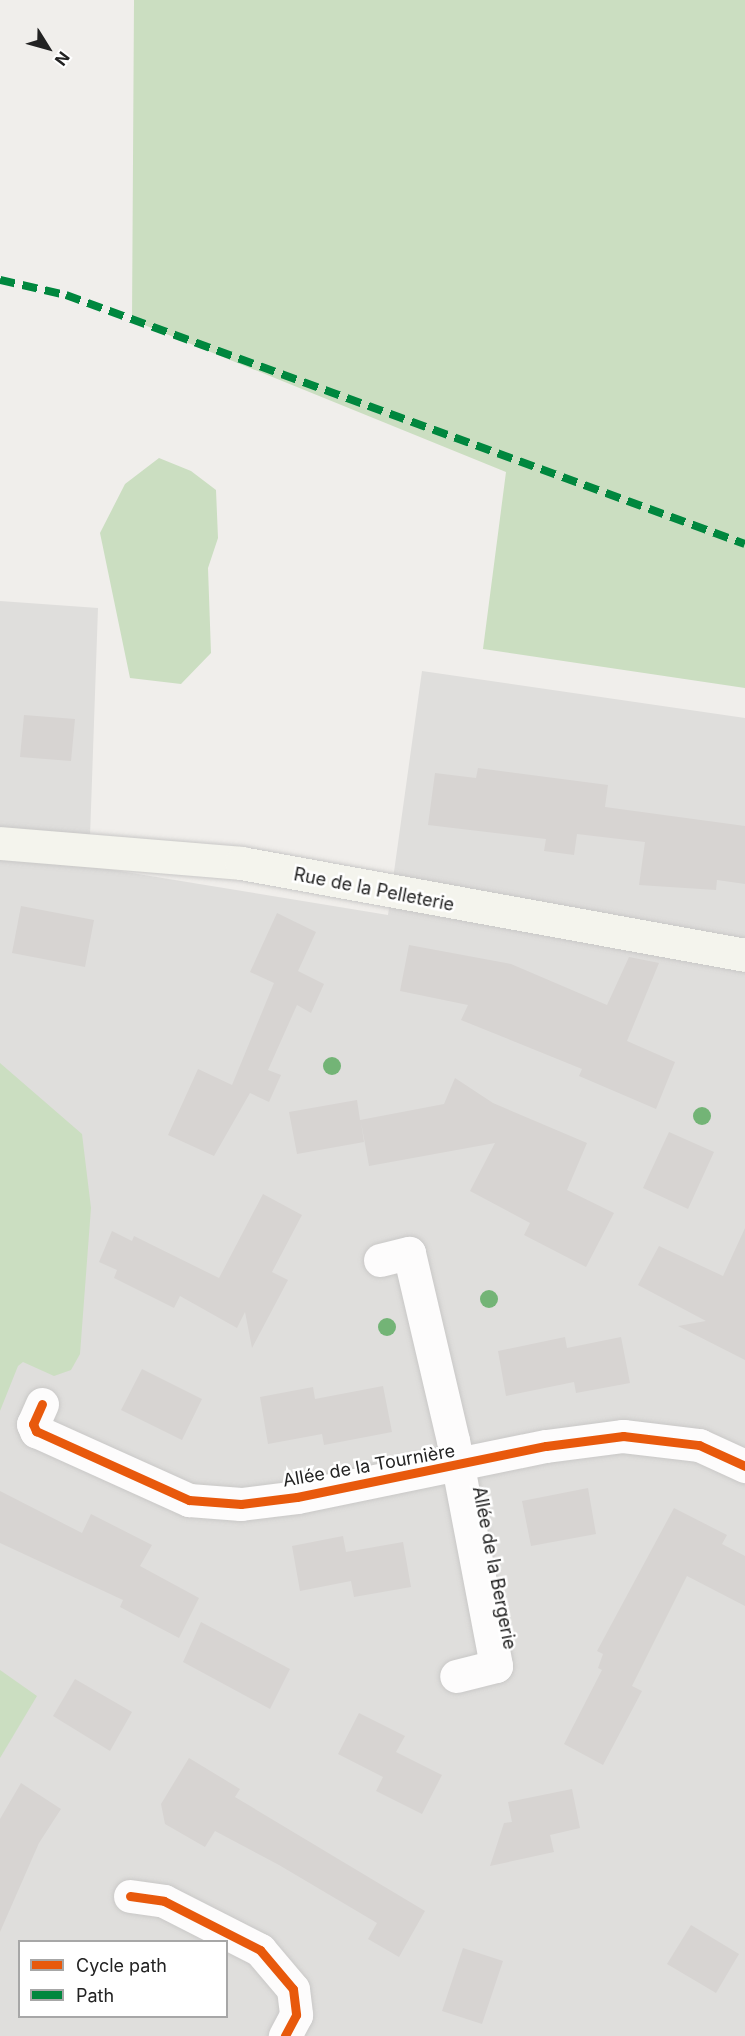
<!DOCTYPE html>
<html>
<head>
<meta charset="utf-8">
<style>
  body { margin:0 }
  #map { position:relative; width:745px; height:2036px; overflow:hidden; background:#f0eeeb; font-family:Inter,sans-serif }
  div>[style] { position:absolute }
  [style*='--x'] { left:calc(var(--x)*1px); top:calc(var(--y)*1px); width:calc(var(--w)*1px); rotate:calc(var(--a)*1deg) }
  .residential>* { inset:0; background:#dfdedc }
  .forest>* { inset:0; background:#cbdec1 }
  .building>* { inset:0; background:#d7d4d2 }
  .roads { filter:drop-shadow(0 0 2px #c9c8c7) drop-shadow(0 0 2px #c9c8c7) }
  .street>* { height:33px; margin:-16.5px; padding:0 16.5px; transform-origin:16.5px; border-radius:16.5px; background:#fdfcfc }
  .secondary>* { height:33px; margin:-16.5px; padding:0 16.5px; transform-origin:16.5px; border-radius:16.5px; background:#f4f4ed }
  .quiet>* { height:8px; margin-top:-4px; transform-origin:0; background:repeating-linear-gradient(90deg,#00873e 0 15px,transparent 0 23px) }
  .cycleway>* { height:9px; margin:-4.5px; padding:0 4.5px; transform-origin:4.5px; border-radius:4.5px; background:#e8590c }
  .trees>* { width:18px; height:18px; margin:-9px; border-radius:50%; background:#73b476 }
  span { translate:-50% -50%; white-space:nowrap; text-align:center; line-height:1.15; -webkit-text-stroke:5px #fff; paint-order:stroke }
  .street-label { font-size:18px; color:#222 }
  .legend { position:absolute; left:18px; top:1940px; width:210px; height:78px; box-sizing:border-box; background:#fff; border:2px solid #a7a7a7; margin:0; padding:8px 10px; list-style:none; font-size:18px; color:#222 }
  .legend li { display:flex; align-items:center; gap:12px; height:30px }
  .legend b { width:30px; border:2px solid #a7a7a7 }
  .north { position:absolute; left:18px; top:18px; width:60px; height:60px; -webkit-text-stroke:4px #fff; paint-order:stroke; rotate:127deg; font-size:16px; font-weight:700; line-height:24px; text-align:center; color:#222 }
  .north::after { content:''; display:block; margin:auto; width:21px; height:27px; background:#222; clip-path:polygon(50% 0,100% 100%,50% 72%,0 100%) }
</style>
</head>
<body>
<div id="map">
  <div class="residential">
    <div style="clip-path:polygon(evenodd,0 601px,98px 608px,89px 866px,388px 915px,422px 671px,745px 718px,745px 2036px,0 2036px,0 601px,20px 1942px,226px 1942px,226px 2016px,20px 2016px,20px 1942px)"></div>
  </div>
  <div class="forest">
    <div style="clip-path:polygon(134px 0,745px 0,745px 688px,483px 649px,506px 472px,132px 320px)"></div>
    <div style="clip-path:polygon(159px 458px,191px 471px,216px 490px,218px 538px,208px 568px,211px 653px,181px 684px,130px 678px,100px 533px,125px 484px)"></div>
    <div style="clip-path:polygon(0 1063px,82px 1134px,91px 1208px,80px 1354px,71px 1370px,54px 1376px,23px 1362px,18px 1366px,0 1411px)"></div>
    <div style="clip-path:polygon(0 1670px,37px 1696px,0 1758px)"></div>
  </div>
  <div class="building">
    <div style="clip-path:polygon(24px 715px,75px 719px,71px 761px,20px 757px)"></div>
    <div style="clip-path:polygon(478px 768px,608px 785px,605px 807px,745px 826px,745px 884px,717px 880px,716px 890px,639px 885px,645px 842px,577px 834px,574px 855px,544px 851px,546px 839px,428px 825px,435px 773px,476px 778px)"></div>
    <div style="clip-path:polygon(21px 906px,94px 920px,85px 967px,12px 953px)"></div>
    <div style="clip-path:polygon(277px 913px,316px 932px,298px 971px,324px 984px,311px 1013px,297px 1005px,268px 1070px,281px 1075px,269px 1102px,250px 1093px,214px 1156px,168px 1135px,198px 1069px,232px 1085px,274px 983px,250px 972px)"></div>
    <div style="clip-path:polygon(409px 945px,511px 964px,607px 1005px,629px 957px,659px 963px,627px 1041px,675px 1062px,656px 1109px,579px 1076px,582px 1069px,461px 1020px,468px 1005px,400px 991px)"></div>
    <div style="clip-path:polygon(455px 1078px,493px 1103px,587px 1143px,567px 1190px,614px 1213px,586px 1267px,524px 1235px,530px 1223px,470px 1191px,495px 1143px,369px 1166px,361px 1122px,364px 1142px,297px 1154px,289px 1112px,357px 1100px,360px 1120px,444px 1104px)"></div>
    <div style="clip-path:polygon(669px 1132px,714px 1152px,688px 1209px,643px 1188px)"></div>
    <div style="clip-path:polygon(263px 1194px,302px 1215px,272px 1272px,288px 1280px,252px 1348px,245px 1312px,237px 1328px,180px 1296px,174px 1308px,114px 1278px,117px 1270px,99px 1262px,112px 1231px,132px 1241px,134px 1236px,219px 1278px)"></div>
    <div style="clip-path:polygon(745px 1228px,745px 1360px,678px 1326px,706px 1321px,638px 1285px,659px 1246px,723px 1276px)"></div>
    <div style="clip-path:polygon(565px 1337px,567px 1348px,621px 1337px,630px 1383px,576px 1393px,574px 1382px,506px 1396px,498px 1351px)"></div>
    <div style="clip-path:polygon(142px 1369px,202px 1399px,182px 1440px,121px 1410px)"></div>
    <div style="clip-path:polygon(383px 1386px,392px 1432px,324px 1445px,322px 1434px,268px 1444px,260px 1397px,313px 1387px,315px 1399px)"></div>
    <div style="clip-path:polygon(588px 1488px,596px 1534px,531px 1546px,522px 1501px)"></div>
    <div style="clip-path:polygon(0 1491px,82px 1533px,91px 1514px,152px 1545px,140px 1566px,199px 1598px,179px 1638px,120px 1607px,123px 1600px,0 1543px)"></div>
    <div style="clip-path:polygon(674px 1508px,727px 1535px,722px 1544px,745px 1556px,745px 1606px,687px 1576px,632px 1686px,642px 1691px,603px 1765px,564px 1744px,602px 1670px,598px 1668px,603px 1654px,597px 1651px)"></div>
    <div style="clip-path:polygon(343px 1536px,346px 1552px,403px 1542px,411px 1587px,354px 1597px,351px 1581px,300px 1591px,292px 1546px)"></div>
    <div style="clip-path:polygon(201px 1622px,290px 1669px,270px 1709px,183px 1662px)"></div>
    <div style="clip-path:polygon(75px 1679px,132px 1712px,110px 1751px,53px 1716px)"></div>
    <div style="clip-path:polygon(359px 1713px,405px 1736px,396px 1752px,442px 1775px,422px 1814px,376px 1791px,383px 1777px,338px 1754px)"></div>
    <div style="clip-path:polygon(189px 1758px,240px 1789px,235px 1797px,425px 1911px,399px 1957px,368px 1939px,377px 1923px,279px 1865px,215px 1831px,205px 1847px,165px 1824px,161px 1804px)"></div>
    <div style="clip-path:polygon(21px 1783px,61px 1809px,39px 1843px,0 1932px,0 1819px)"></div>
    <div style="clip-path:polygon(572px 1789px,580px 1828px,550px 1835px,554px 1852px,490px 1866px,504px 1823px,512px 1822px,508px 1802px)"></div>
    <div style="clip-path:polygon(691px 1925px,739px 1954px,716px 1993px,667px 1964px)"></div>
    <div style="clip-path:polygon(463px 1948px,503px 1961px,482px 2024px,442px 2011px)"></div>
  </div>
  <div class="roads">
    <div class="street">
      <div style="--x:380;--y:1260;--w:30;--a:-14"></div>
      <div style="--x:409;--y:1253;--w:192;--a:76.8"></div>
      <div style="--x:453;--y:1440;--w:230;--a:79.2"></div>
      <div style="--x:496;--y:1666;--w:41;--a:166"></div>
      <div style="--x:42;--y:1404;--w:22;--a:114"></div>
      <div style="--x:33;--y:1424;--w:8;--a:67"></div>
      <div style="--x:36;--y:1431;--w:168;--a:24.3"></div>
      <div style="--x:189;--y:1500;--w:52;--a:4.4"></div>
      <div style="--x:241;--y:1504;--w:56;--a:-7.1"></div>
      <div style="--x:297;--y:1497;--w:254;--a:-11.6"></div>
      <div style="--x:546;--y:1446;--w:78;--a:-7.4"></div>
      <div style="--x:623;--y:1436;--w:77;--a:6.8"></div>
      <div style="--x:699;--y:1445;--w:51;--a:24.5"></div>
      <div style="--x:130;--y:1896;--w:34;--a:8"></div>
      <div style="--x:164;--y:1901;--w:108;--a:27"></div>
      <div style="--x:260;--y:1950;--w:51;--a:49.8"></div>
      <div style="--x:293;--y:1989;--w:26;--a:83"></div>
      <div style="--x:296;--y:2015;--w:24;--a:118"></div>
    </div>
    <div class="secondary">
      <div style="--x:0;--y:843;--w:242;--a:4.7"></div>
      <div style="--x:241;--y:863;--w:512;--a:10.34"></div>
    </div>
  </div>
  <div class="quiet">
    <div style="--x:0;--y:280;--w:68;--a:12.8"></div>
    <div style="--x:66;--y:295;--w:723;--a:20.14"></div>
  </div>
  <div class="cycleway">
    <div style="--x:42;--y:1404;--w:22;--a:114"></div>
    <div style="--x:33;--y:1424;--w:8;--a:67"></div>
    <div style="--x:36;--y:1431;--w:168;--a:24.3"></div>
    <div style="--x:189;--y:1500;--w:52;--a:4.4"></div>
    <div style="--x:241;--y:1504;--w:56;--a:-7.1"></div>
    <div style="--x:297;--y:1497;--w:254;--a:-11.6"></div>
    <div style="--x:546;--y:1446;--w:78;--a:-7.4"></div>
    <div style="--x:623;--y:1436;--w:77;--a:6.8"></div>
    <div style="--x:699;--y:1445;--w:51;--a:24.5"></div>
    <div style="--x:130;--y:1896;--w:34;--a:8"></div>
    <div style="--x:164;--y:1901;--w:108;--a:27"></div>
    <div style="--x:260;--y:1950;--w:51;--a:49.8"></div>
    <div style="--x:293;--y:1989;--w:26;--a:83"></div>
    <div style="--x:296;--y:2015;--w:24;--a:118"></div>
  </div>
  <div class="trees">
    <div style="left:332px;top:1066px"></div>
    <div style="left:702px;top:1116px"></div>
    <div style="left:489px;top:1299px"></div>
    <div style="left:387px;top:1327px"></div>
  </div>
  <div class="street-label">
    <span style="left:374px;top:890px;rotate:11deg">Rue de la Pelleterie</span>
    <span style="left:369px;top:1466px;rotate:-10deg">Allée de la Tournière</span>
    <span style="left:494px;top:1568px;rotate:79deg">Allée de la Bergerie</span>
  </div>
  <ul class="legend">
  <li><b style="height:8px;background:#e8590c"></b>Cycle path</li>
  <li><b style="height:8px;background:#00873e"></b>Path</li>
  </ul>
  <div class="north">N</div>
</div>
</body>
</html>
